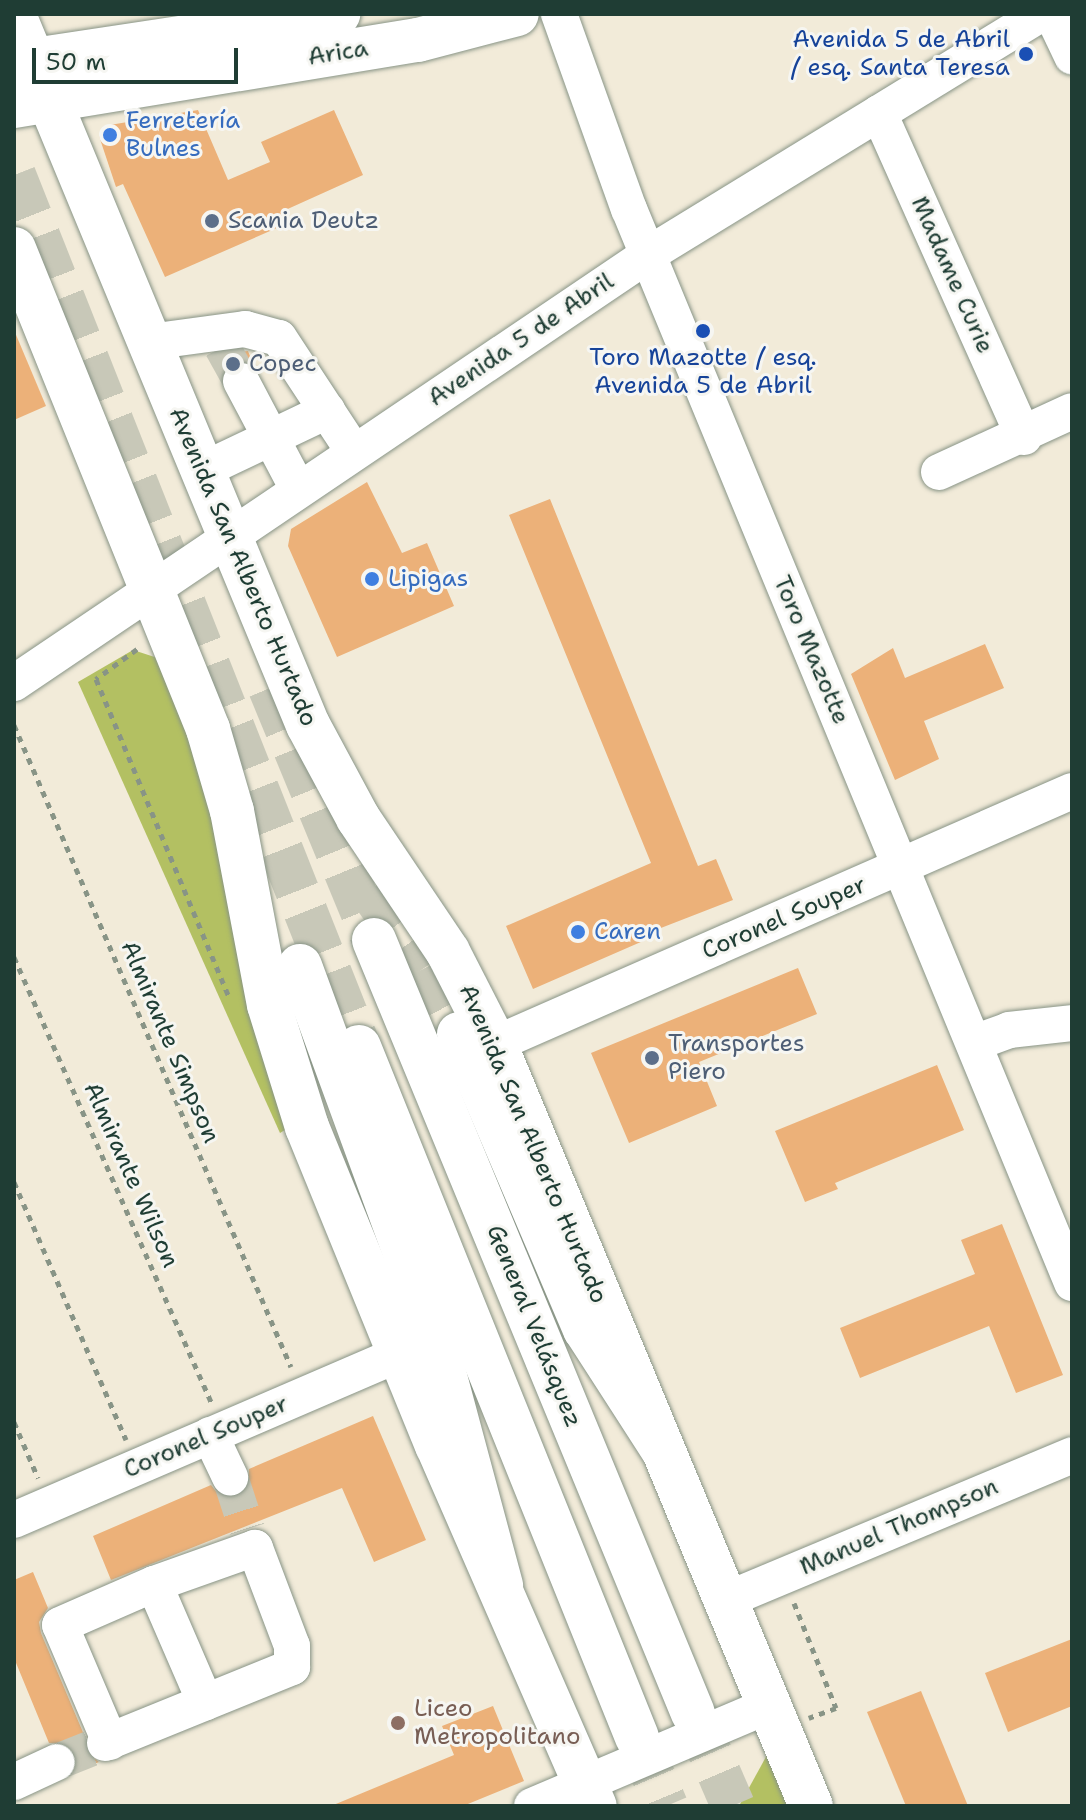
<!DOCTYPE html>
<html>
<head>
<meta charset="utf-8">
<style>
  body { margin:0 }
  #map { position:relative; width:1086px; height:1820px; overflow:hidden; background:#f2ebd9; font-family:"Shantell Sans",sans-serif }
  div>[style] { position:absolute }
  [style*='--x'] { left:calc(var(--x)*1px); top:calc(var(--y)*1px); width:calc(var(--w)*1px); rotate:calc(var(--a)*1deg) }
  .green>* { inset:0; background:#b3c062 }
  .building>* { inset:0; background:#ecb179 }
  .minor-tunnel>* { height:36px; margin-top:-18px; transform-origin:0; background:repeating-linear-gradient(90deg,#c8c8b8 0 36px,transparent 0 54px) }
  .highway-tunnel>* { height:44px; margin-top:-22px; transform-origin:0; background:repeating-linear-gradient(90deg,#c8c8b8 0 44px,transparent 0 66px) }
  .path>* { height:5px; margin-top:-2.5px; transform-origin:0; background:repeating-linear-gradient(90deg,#889486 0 6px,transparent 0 12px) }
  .roads { filter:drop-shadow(0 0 2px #889486) drop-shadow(0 0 2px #889486) }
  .minor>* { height:36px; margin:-18px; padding:0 18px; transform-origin:18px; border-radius:18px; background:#fff }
  .major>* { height:44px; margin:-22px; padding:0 22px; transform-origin:22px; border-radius:22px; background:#fff }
  .highway>* { height:44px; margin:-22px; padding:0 22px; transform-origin:22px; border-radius:22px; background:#fff }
  .dots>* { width:22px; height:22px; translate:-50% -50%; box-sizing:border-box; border:4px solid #f6f6f2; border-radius:50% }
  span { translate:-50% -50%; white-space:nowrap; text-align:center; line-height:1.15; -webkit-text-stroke:6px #f6f6f2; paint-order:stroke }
  .transit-label { font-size:24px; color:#164399 }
  .right { translate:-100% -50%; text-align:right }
  .street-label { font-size:24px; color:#1f3d34 }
  .shop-label { font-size:24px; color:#366cbe }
  .left { translate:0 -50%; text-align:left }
  .service-label { font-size:24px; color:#4e5e75 }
  .education-label { font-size:24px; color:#785e54 }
  .frame { position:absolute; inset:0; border:16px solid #1f3d34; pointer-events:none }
  .scale { position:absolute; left:32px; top:48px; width:206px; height:36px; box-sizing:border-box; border:4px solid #1f3d34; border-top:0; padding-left:10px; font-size:24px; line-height:28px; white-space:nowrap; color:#1f3d34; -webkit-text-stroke:6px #f6f6f2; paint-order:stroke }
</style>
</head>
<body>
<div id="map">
  <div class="green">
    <div style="clip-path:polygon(133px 650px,170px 662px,293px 1125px,280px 1133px,78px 682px)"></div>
    <div style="clip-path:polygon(767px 1755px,788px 1806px,739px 1806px)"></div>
  </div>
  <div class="building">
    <div style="clip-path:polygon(198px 110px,228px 180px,270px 162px,261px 142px,334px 110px,363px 175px,281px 212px,286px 224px,165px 277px,123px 184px,116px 187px,99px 136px,104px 126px)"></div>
    <div style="clip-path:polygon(14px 330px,46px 406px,14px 420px)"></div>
    <div style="clip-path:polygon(248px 351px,253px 364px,232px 362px,220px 379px,210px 355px)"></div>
    <div style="clip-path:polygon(367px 482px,402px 553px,427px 543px,454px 606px,337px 657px,288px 546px,291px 529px)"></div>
    <div style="clip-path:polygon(550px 499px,698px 866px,716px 859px,733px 900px,648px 933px,650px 938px,533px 989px,506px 926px,651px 863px,509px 515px)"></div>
    <div style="clip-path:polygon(985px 644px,1004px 688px,924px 721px,939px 759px,895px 780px,851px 674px,893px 648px,905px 678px)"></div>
    <div style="clip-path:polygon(798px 968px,817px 1014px,699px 1062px,717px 1106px,629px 1143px,591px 1053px)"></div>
    <div style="clip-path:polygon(937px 1065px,964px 1130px,835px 1183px,838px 1189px,805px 1202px,775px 1131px)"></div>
    <div style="clip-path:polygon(1002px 1224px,1063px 1375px,1016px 1393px,989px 1326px,860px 1378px,840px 1328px,975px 1274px,961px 1240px)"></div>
    <div style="clip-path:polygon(373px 1416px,426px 1540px,374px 1562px,342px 1488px,111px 1580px,93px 1536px,211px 1485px,219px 1495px,238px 1496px,248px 1488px,249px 1469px)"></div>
    <div style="clip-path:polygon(33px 1572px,48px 1608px,39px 1622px,41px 1633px,85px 1737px,86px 1752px,99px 1762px,75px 1772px,76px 1752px,68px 1744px,49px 1743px,14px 1658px,14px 1580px)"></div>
    <div style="clip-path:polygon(1072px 1639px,1072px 1706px,1008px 1732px,985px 1673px)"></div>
    <div style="clip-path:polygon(921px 1691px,968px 1806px,906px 1806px,867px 1712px)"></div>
    <div style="clip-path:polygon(493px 1706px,524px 1781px,463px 1806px,331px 1806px,454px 1755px,442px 1726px)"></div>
  </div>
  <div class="minor-tunnel">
    <div style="--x:222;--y:347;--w:39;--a:61"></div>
    <div style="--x:230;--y:1477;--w:55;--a:71.9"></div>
    <div style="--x:57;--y:1762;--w:52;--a:-21.6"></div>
  </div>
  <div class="highway-tunnel">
    <div style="--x:14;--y:175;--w:938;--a:68.41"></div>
    <div style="--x:270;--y:688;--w:273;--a:67.6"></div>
    <div style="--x:370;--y:890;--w:95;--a:54.8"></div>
    <div style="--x:425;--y:968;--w:74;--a:62.7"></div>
    <div style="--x:693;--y:1713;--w:101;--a:66.7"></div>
    <div style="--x:637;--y:1737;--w:75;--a:67.2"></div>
  </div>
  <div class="path">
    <div style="--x:137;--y:649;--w:51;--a:143.8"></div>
    <div style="--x:96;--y:679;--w:347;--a:67.3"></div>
    <div style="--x:14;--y:725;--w:699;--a:66.66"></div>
    <div style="--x:14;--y:957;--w:488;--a:66.1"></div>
    <div style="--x:14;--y:1182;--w:281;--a:66.5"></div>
    <div style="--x:14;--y:1422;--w:61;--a:66.8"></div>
    <div style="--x:794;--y:1603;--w:113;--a:68.2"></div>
    <div style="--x:836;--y:1708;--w:29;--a:160"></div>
  </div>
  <div class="roads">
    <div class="minor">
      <div style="--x:559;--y:14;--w:207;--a:70.3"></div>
      <div style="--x:629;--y:209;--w:1162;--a:67.58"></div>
      <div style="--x:1052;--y:14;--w:47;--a:64.5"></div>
      <div style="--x:879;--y:113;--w:355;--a:65.9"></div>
      <div style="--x:149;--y:342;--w:97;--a:-7.7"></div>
      <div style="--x:245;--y:329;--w:35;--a:15"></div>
      <div style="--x:279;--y:338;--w:136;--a:56.7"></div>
      <div style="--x:241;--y:381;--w:122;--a:62.2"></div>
      <div style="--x:201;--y:471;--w:140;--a:-25.5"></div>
      <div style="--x:939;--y:472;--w:146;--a:-24.6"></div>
      <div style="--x:14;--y:683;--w:766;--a:-34.04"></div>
      <div style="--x:649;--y:254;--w:459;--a:-31.5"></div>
      <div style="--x:974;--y:1043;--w:37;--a:-20"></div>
      <div style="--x:1009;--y:1030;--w:63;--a:-6.3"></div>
      <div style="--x:495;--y:1044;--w:630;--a:-23.68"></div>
      <div style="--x:210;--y:1435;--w:47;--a:64.5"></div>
      <div style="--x:14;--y:1520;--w:419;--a:-23.3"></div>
      <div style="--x:726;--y:1600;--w:375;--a:-22.7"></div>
      <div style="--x:110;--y:1742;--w:127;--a:-113.1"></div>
      <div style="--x:60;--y:1625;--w:103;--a:-23.6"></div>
      <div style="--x:105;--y:1743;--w:202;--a:-22.1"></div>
      <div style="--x:292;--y:1667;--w:21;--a:-90"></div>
      <div style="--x:292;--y:1646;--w:105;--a:-110.7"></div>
      <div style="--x:255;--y:1548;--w:107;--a:160.4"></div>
      <div style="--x:154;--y:1584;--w:129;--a:66.6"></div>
      <div style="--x:14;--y:1782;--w:47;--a:-24.9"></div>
      <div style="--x:532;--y:1806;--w:259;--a:-23"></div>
    </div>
    <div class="major">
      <div style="--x:14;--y:15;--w:768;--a:67.51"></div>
      <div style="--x:308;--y:725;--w:106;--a:61.7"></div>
      <div style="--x:358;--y:818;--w:161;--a:56.1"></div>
      <div style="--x:448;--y:952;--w:103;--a:62.9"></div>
      <div style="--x:495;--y:1044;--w:825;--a:67.48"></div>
      <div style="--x:14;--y:63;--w:328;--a:-8.6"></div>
      <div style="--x:14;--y:106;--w:409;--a:-9.3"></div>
      <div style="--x:418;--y:40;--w:102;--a:-14.7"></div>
      <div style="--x:14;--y:249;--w:518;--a:67.99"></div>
      <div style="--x:208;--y:729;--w:85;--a:73.7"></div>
      <div style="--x:232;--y:811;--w:197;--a:79.2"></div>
      <div style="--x:269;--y:1005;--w:128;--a:72.7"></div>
      <div style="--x:307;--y:1127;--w:344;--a:67.8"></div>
      <div style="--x:437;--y:1445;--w:394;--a:66.4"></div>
    </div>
    <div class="highway">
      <div style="--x:374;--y:940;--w:836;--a:67.58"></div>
      <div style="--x:300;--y:966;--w:381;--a:69.9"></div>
      <div style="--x:431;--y:1324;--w:271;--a:75"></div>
      <div style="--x:459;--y:1034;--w:321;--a:66.9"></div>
      <div style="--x:585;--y:1329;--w:144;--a:57.2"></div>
      <div style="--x:359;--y:1047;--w:744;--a:68.06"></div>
    </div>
  </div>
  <div class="dots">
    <div style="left:1026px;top:54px;background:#1a4fb4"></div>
    <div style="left:110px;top:135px;background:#3f7fe0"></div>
    <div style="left:212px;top:221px;background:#5c6f8a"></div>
    <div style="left:703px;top:331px;background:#1a4fb4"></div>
    <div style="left:233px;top:364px;background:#5c6f8a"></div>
    <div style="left:372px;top:579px;background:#3f7fe0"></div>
    <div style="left:578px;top:932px;background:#3f7fe0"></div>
    <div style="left:652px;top:1058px;background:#5c6f8a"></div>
    <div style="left:398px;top:1723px;background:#8d6e63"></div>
  </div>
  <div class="transit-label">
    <span class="right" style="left:1010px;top:54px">Avenida 5 de Abril<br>/ esq. Santa Teresa</span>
    <span style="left:703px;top:372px">Toro Mazotte / esq.<br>Avenida 5 de Abril</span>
  </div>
  <div class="street-label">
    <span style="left:338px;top:53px;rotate:-9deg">Arica</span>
    <span style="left:952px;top:275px;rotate:66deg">Madame Curie</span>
    <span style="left:521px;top:340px;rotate:-34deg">Avenida 5 de Abril</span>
    <span style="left:243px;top:567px;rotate:67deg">Avenida San Alberto Hurtado</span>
    <span style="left:811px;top:650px;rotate:67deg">Toro Mazotte</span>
    <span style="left:784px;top:918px;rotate:-23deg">Coronel Souper</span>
    <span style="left:170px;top:1042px;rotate:67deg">Almirante Simpson</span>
    <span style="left:533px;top:1144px;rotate:67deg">Avenida San Alberto Hurtado</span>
    <span style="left:131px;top:1175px;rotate:66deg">Almirante Wilson</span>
    <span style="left:534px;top:1326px;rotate:68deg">General Velásquez</span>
    <span style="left:206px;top:1437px;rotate:-23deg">Coronel Souper</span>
    <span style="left:899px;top:1527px;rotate:-23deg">Manuel Thompson</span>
  </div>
  <div class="shop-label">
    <span class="left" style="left:126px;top:135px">Ferretería<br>Bulnes</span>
    <span class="left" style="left:388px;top:579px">Lipigas</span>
    <span class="left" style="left:594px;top:932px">Caren</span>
  </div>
  <div class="service-label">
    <span class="left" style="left:228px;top:221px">Scania Deutz</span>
    <span class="left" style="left:249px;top:364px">Copec</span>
    <span class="left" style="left:668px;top:1058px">Transportes<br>Piero</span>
  </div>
  <div class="education-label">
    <span class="left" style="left:414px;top:1723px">Liceo<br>Metropolitano</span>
  </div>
  <div class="frame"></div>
  <div class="scale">50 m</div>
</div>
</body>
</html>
